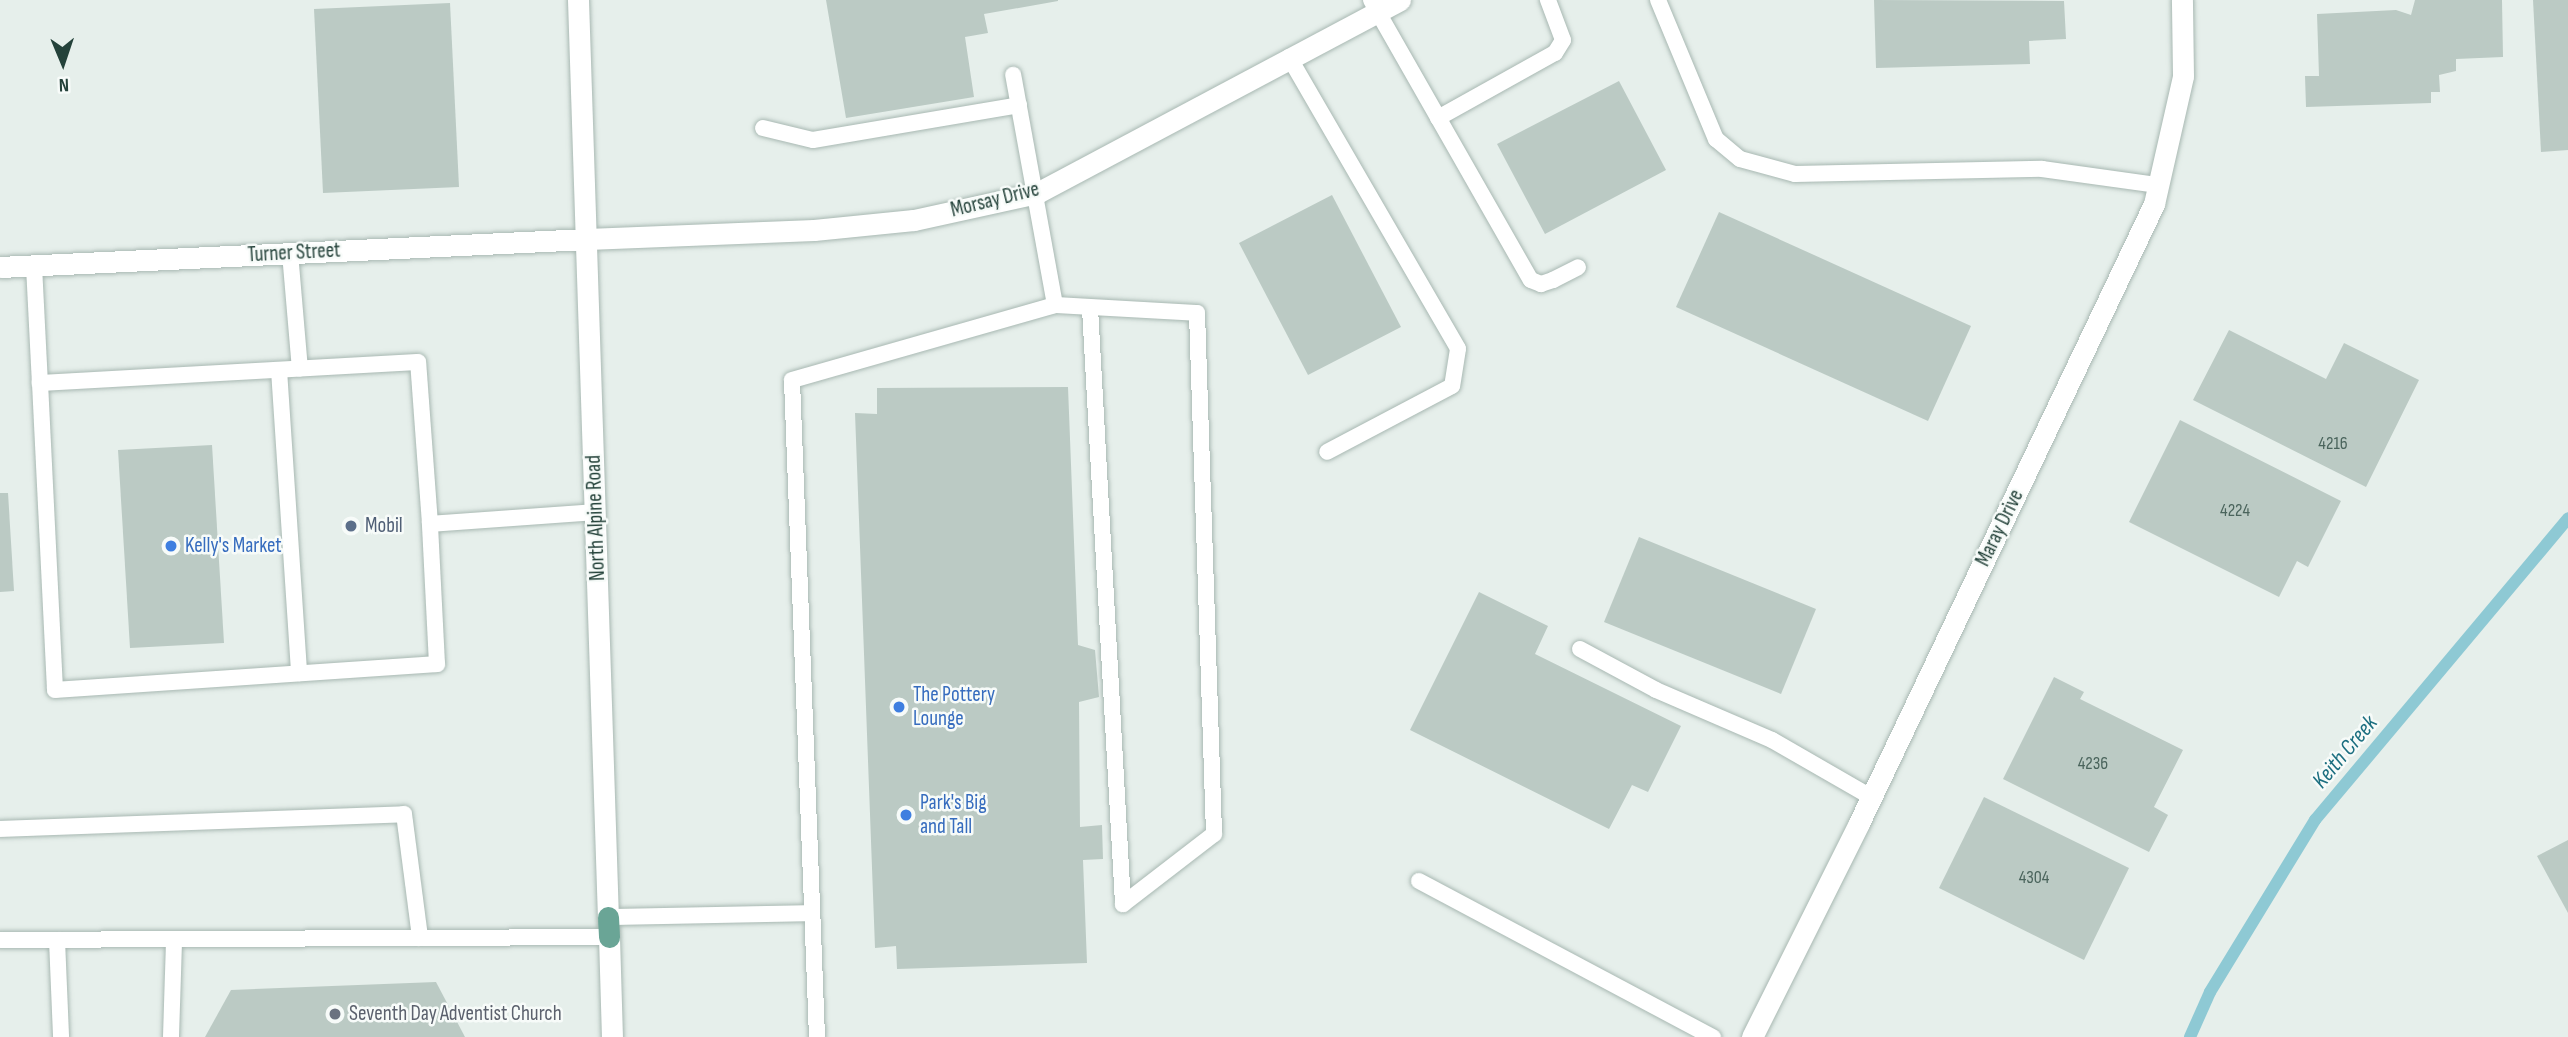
<!DOCTYPE html>
<html>
<head>
<meta charset="utf-8">
<style>
  body { margin:0 }
  #map { position:relative; width:2568px; height:1037px; overflow:hidden; background:#e6efeb; font-family:"Sofia Sans Condensed",sans-serif }
  div>[style] { position:absolute }
  [style*='--x'] { left:calc(var(--x)*1px); top:calc(var(--y)*1px); width:calc(var(--w)*1px); rotate:calc(var(--a)*1deg) }
  .stream>* { height:12px; margin:-6px; padding:0 6px; transform-origin:6px; border-radius:6px; background:#8ec9d4 }
  .building>* { inset:0; background:#bbcac4 }
  .roads { filter:drop-shadow(0 0 2px #a8b8b2) drop-shadow(0 0 2px #a8b8b2) }
  .service>* { height:16px; margin:-8px; padding:0 8px; transform-origin:8px; border-radius:8px; background:#fff }
  .minor>* { height:21px; margin:-10.5px; padding:0 10.5px; transform-origin:10.5px; border-radius:10.5px; background:#fff }
  .tertiary>* { height:21px; margin:-10.5px; padding:0 10.5px; transform-origin:10.5px; border-radius:10.5px; background:#fff }
  .secondary>* { height:21px; margin:-10.5px; padding:0 10.5px; transform-origin:10.5px; border-radius:10.5px; background:#fff }
  .primary>* { height:21px; margin:-10.5px; padding:0 10.5px; transform-origin:10.5px; border-radius:10.5px; background:#6aa596 }
  .dots>* { width:19px; height:19px; translate:-50% -50%; box-sizing:border-box; border:4px solid #f7fbf9; border-radius:50% }
  span { translate:-50% -50%; white-space:nowrap; text-align:center; line-height:1.15; -webkit-text-stroke:5px #f7fbf9; paint-order:stroke }
  .number-label { font-size:18px; color:#4a645c }
  .number-label span { -webkit-text-stroke-width:0 }
  .street-label { font-size:21px; color:#24423a }
  .service-label { font-size:21px; color:#4e5e75 }
  .left { translate:0 -50%; text-align:left }
  .shop-label { font-size:21px; color:#366cbe }
  .worship-label { font-size:21px; color:#5b616d }
  .water-label { font-size:23px; color:#1c6f80; font-style:italic }
  .north { position:absolute; left:28px; top:28px; width:70px; height:70px; -webkit-text-stroke:5px #f7fbf9; paint-order:stroke; rotate:178deg; font-size:19px; font-weight:700; line-height:28px; text-align:center; color:#24423a }
  .north::after { content:''; display:block; margin:auto; width:24px; height:32px; background:#24423a; clip-path:polygon(50% 0,100% 100%,50% 72%,0 100%) }
</style>
</head>
<body>
<div id="map">
  <div class="stream">
    <div style="--x:2190;--y:1037;--w:49;--a:-66"></div>
    <div style="--x:2210;--y:992;--w:202;--a:-58.6"></div>
    <div style="--x:2315;--y:820;--w:394;--a:-50"></div>
  </div>
  <div class="building">
    <div style="clip-path:polygon(826px 0,1058px 0,1058px 1px,984px 14px,988px 33px,965px 37px,974px 97px,846px 118px)"></div>
    <div style="clip-path:polygon(1874px 0,2064px 1px,2066px 39px,2029px 41px,2030px 64px,1876px 68px)"></div>
    <div style="clip-path:polygon(2415px 0,2502px 0,2503px 57px,2456px 59px,2456px 71px,2439px 75px,2440px 92px,2431px 92px,2431px 103px,2306px 107px,2305px 76px,2319px 76px,2317px 14px,2396px 10px,2411px 15px)"></div>
    <div style="clip-path:polygon(2533px 0,2568px 0,2568px 150px,2541px 152px)"></div>
    <div style="clip-path:polygon(450px 3px,459px 187px,323px 193px,314px 9px)"></div>
    <div style="clip-path:polygon(1619px 81px,1666px 170px,1545px 234px,1497px 144px)"></div>
    <div style="clip-path:polygon(1332px 195px,1401px 327px,1308px 375px,1239px 243px)"></div>
    <div style="clip-path:polygon(1719px 212px,1971px 326px,1928px 421px,1676px 307px)"></div>
    <div style="clip-path:polygon(2229px 330px,2326px 379px,2344px 343px,2419px 380px,2366px 487px,2193px 400px)"></div>
    <div style="clip-path:polygon(1068px 387px,1078px 645px,1095px 650px,1099px 697px,1079px 702px,1080px 827px,1102px 825px,1103px 859px,1083px 860px,1087px 963px,897px 969px,896px 946px,875px 948px,855px 413px,877px 414px,877px 388px)"></div>
    <div style="clip-path:polygon(2180px 420px,2341px 501px,2308px 567px,2297px 561px,2279px 597px,2129px 522px)"></div>
    <div style="clip-path:polygon(212px 445px,224px 643px,130px 648px,118px 450px)"></div>
    <div style="clip-path:polygon(0 493px,8px 493px,14px 591px,0 592px)"></div>
    <div style="clip-path:polygon(1639px 537px,1816px 609px,1781px 694px,1604px 622px)"></div>
    <div style="clip-path:polygon(1479px 592px,1548px 626px,1535px 654px,1681px 726px,1648px 792px,1632px 785px,1609px 829px,1410px 730px)"></div>
    <div style="clip-path:polygon(2054px 677px,2084px 692px,2080px 699px,2183px 750px,2154px 807px,2168px 815px,2149px 852px,2003px 779px)"></div>
    <div style="clip-path:polygon(1984px 797px,2129px 868px,2084px 960px,1939px 888px)"></div>
    <div style="clip-path:polygon(2568px 840px,2568px 913px,2537px 856px)"></div>
    <div style="clip-path:polygon(436px 982px,465px 1037px,205px 1037px,231px 990px)"></div>
  </div>
  <div class="roads">
    <div class="service">
      <div style="--x:1371;--y:0;--w:322;--a:60.3"></div>
      <div style="--x:1531;--y:280;--w:11;--a:22"></div>
      <div style="--x:1541;--y:284;--w:13;--a:-18"></div>
      <div style="--x:1553;--y:280;--w:28;--a:-27"></div>
      <div style="--x:1658;--y:0;--w:151;--a:67.4"></div>
      <div style="--x:1716;--y:139;--w:31;--a:40"></div>
      <div style="--x:1740;--y:159;--w:57;--a:15.3"></div>
      <div style="--x:1795;--y:174;--w:247;--a:-1.2"></div>
      <div style="--x:2042;--y:169;--w:117;--a:7.9"></div>
      <div style="--x:1289;--y:57;--w:337;--a:59.9"></div>
      <div style="--x:1458;--y:349;--w:37;--a:99"></div>
      <div style="--x:1452;--y:386;--w:141;--a:152.2"></div>
      <div style="--x:1438;--y:118;--w:134;--a:-29.1"></div>
      <div style="--x:1555;--y:53;--w:15;--a:-58"></div>
      <div style="--x:1563;--y:40;--w:43;--a:-110.6"></div>
      <div style="--x:763;--y:128;--w:51;--a:13.5"></div>
      <div style="--x:813;--y:140;--w:209;--a:-9.6"></div>
      <div style="--x:290;--y:253;--w:116;--a:85.1"></div>
      <div style="--x:34;--y:266;--w:117;--a:87.1"></div>
      <div style="--x:1055;--y:305;--w:142;--a:3.2"></div>
      <div style="--x:1197;--y:313;--w:521;--a:88.13"></div>
      <div style="--x:1214;--y:834;--w:115;--a:142.4"></div>
      <div style="--x:1123;--y:904;--w:597;--a:-93.17"></div>
      <div style="--x:279;--y:370;--w:304;--a:86.2"></div>
      <div style="--x:430;--y:524;--w:162;--a:-94.2"></div>
      <div style="--x:418;--y:362;--w:379;--a:176.8"></div>
      <div style="--x:40;--y:383;--w:307;--a:87.2"></div>
      <div style="--x:55;--y:690;--w:383;--a:-3.9"></div>
      <div style="--x:437;--y:664;--w:140;--a:-92.9"></div>
      <div style="--x:430;--y:524;--w:166;--a:-4.1"></div>
      <div style="--x:1580;--y:649;--w:86;--a:28.3"></div>
      <div style="--x:1656;--y:690;--w:126;--a:23.3"></div>
      <div style="--x:1772;--y:740;--w:114;--a:29.9"></div>
      <div style="--x:0;--y:829;--w:404;--a:-2.1"></div>
      <div style="--x:404;--y:814;--w:125;--a:82.6"></div>
      <div style="--x:1419;--y:881;--w:333;--a:28"></div>
      <div style="--x:608;--y:917;--w:202;--a:-1.1"></div>
      <div style="--x:0;--y:940;--w:609;--a:-0.28"></div>
      <div style="--x:57;--y:940;--w:97;--a:87.6"></div>
      <div style="--x:171;--y:1037;--w:97;--a:-88.2"></div>
      <div style="--x:817;--y:1037;--w:657;--a:-92.18"></div>
      <div style="--x:792;--y:380;--w:273;--a:-15.9"></div>
      <div style="--x:1055;--y:305;--w:234;--a:-100.3"></div>
    </div>
    <div class="minor">
      <div style="--x:0;--y:267;--w:588;--a:-2.73"></div>
    </div>
    <div class="tertiary">
      <div style="--x:587;--y:239;--w:227;--a:-2.3"></div>
      <div style="--x:814;--y:230;--w:100;--a:-5.7"></div>
      <div style="--x:914;--y:220;--w:126;--a:-12.4"></div>
      <div style="--x:1037;--y:193;--w:411;--a:-28"></div>
      <div style="--x:1752;--y:1037;--w:239;--a:-63.4"></div>
      <div style="--x:1859;--y:823;--w:686;--a:-64.52"></div>
      <div style="--x:2154;--y:204;--w:131;--a:-77.2"></div>
      <div style="--x:2183;--y:76;--w:76;--a:-90.8"></div>
    </div>
    <div class="secondary">
      <div style="--x:578;--y:0;--w:917;--a:88.13"></div>
      <div style="--x:609;--y:937;--w:100;--a:88.3"></div>
    </div>
    <div class="primary">
      <div style="--x:608;--y:917;--w:20;--a:87"></div>
    </div>
  </div>
  <div class="dots">
    <div style="left:351px;top:526px;background:#5c6f8a"></div>
    <div style="left:171px;top:546px;background:#3f7fe0"></div>
    <div style="left:899px;top:707px;background:#3f7fe0"></div>
    <div style="left:906px;top:815px;background:#3f7fe0"></div>
    <div style="left:335px;top:1014px;background:#6b7280"></div>
  </div>
  <div class="number-label">
    <span style="left:2333px;top:444px">4216</span>
    <span style="left:2235px;top:511px">4224</span>
    <span style="left:2093px;top:764px">4236</span>
    <span style="left:2034px;top:878px">4304</span>
  </div>
  <div class="street-label">
    <span style="left:995px;top:200px;rotate:-14deg">Morsay Drive</span>
    <span style="left:294px;top:253px;rotate:-3deg">Turner Street</span>
    <span style="left:596px;top:518px;rotate:-92deg">North Alpine Road</span>
    <span style="left:2000px;top:528px;rotate:-64deg">Maray Drive</span>
  </div>
  <div class="service-label">
    <span class="left" style="left:365px;top:526px">Mobil</span>
  </div>
  <div class="shop-label">
    <span class="left" style="left:185px;top:546px">Kelly's Market</span>
    <span class="left" style="left:913px;top:707px">The Pottery<br>Lounge</span>
    <span class="left" style="left:920px;top:815px">Park's Big<br>and Tall</span>
  </div>
  <div class="worship-label">
    <span class="left" style="left:349px;top:1014px">Seventh Day Adventist Church</span>
  </div>
  <div class="water-label">
    <span style="left:2345px;top:752px;rotate:-50deg">Keith Creek</span>
  </div>
  <div class="north">N</div>
</div>
</body>
</html>
